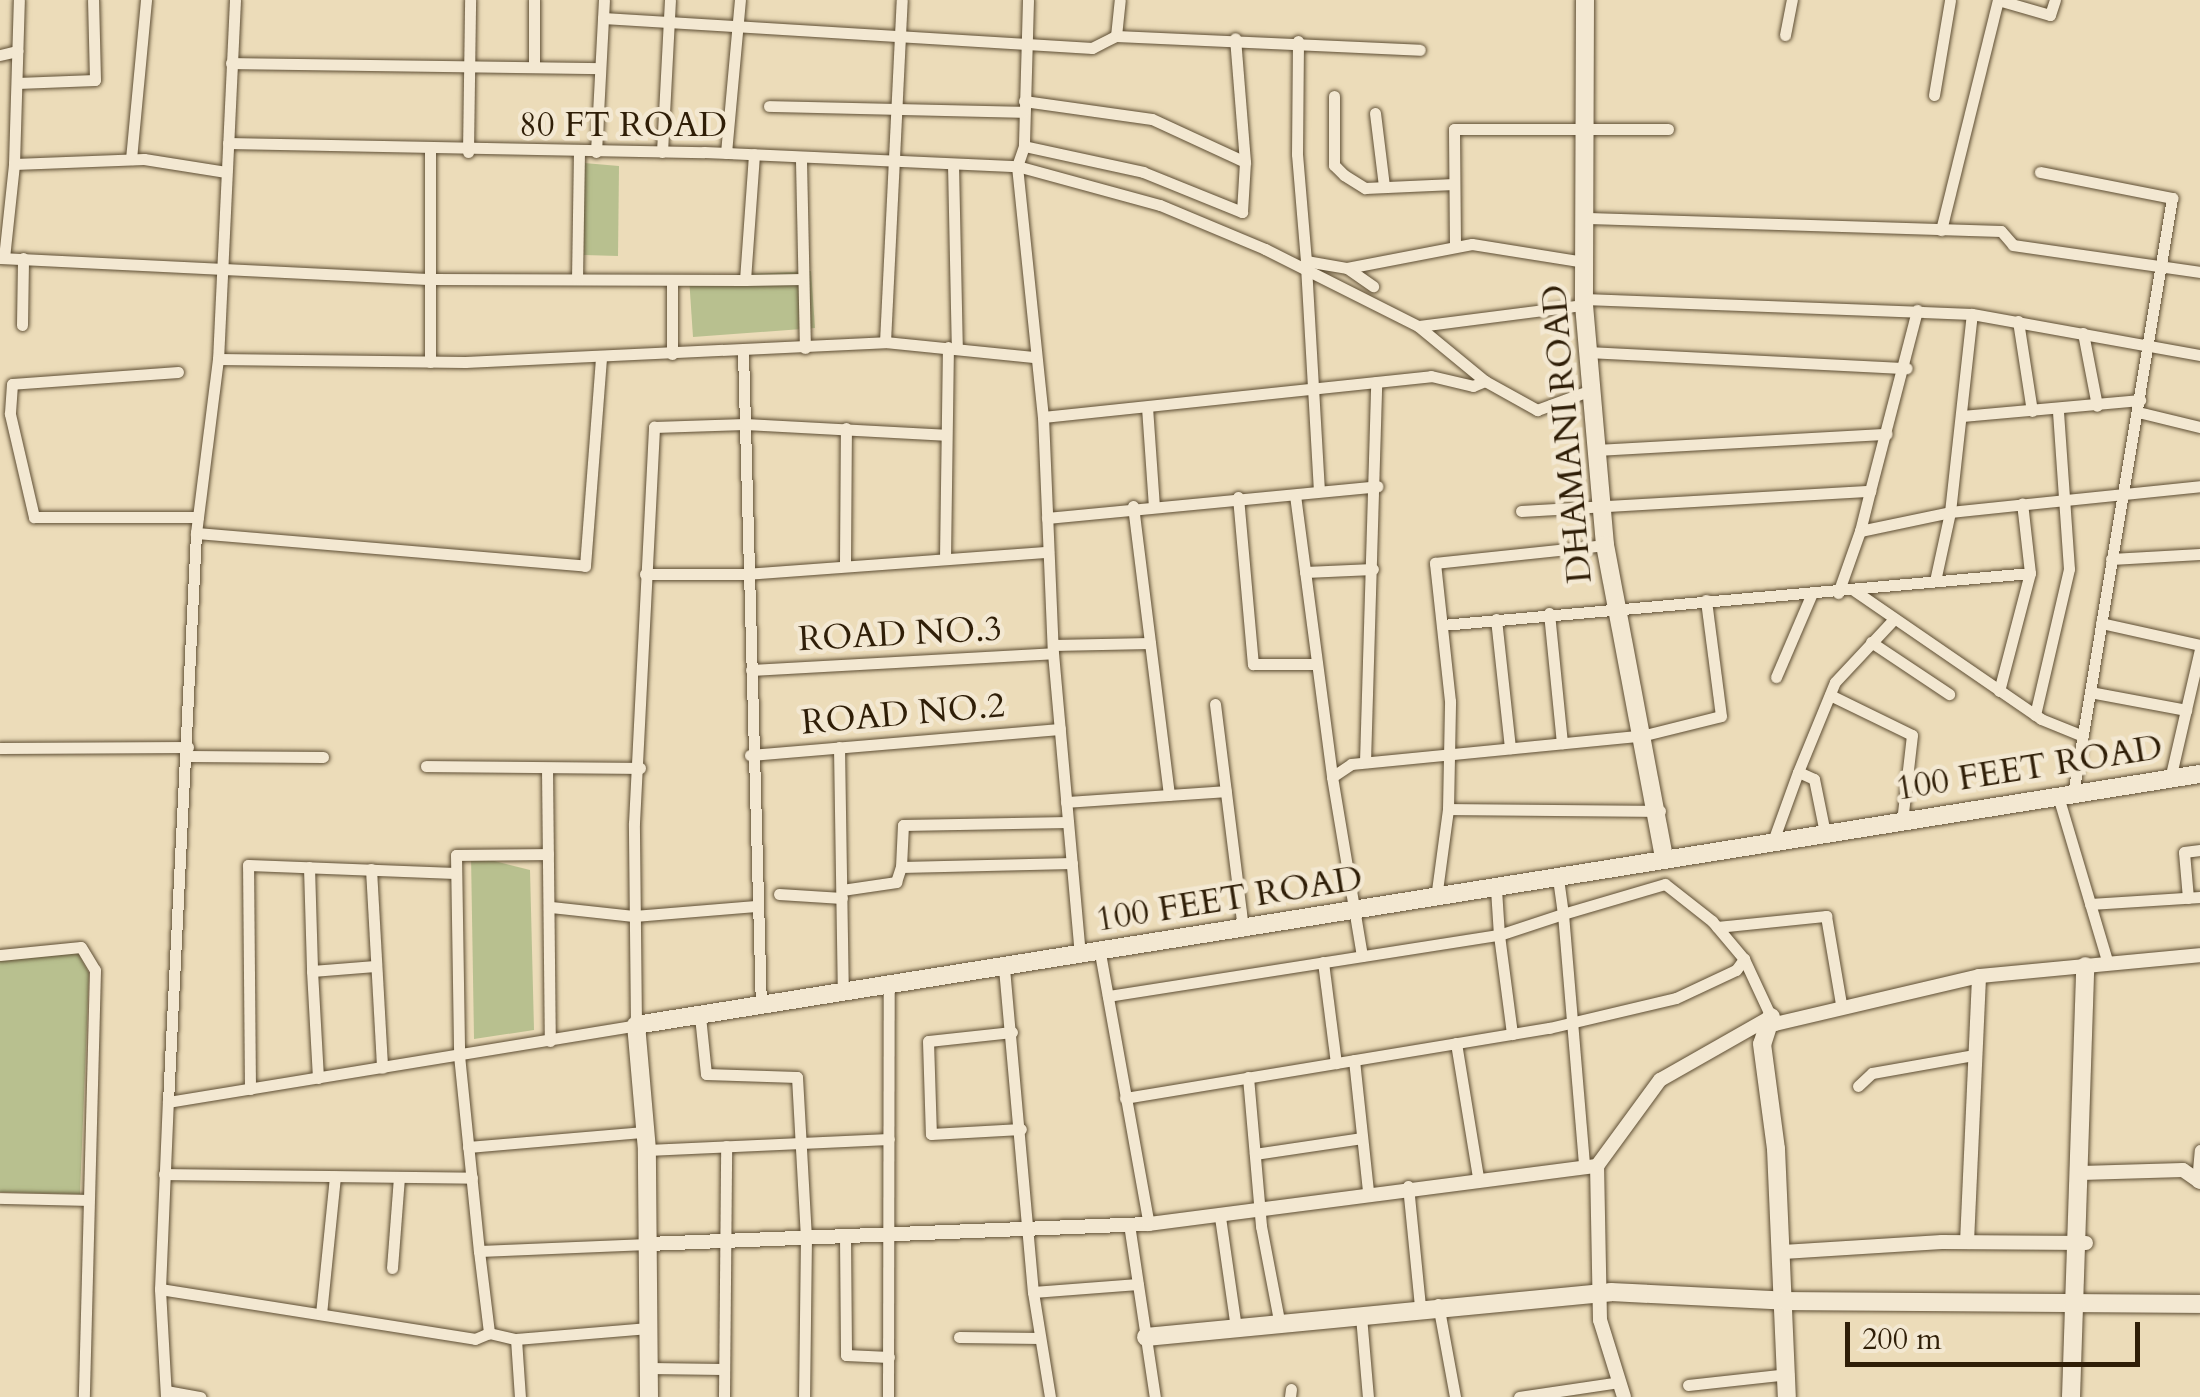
<!DOCTYPE html>
<html>
<head>
<meta charset="utf-8">
<style>
  body { margin:0 }
  #map { position:relative; width:2200px; height:1397px; overflow:hidden; background:#ecdcb9; font-family:Cardo,serif }
  div>[style] { position:absolute }
  [style*='--x'] { left:calc(var(--x)*1px); top:calc(var(--y)*1px); width:calc(var(--w)*1px); rotate:calc(var(--a)*1deg) }
  .green>* { inset:0; background:#b8c08f }
  .roads { filter:drop-shadow(0 0 2px #5e4e34) drop-shadow(0 0 2px #5e4e34) }
  .minor>* { height:11px; margin:-5.5px; padding:0 5.5px; transform-origin:5.5px; border-radius:5.5px; background:#f3e8d2 }
  .tertiary>* { height:14px; margin:-7px; padding:0 7px; transform-origin:7px; border-radius:7px; background:#f3e8d2 }
  .secondary>* { height:18px; margin:-9px; padding:0 9px; transform-origin:9px; border-radius:9px; background:#f3e8d2 }
  span { translate:-50% -50%; white-space:nowrap; text-align:center; line-height:1.15; -webkit-text-stroke:9px #f3e8d2; paint-order:stroke }
  .street-label { font-size:35px; color:#2f1e07 }
  .scale { position:absolute; left:1845px; top:1322px; width:295px; height:45px; box-sizing:border-box; border:5px solid #2f1e07; border-top:0; padding-left:12px; font-size:30px; line-height:35px; white-space:nowrap; color:#2f1e07; -webkit-text-stroke:8px #f3e8d2; paint-order:stroke }
</style>
</head>
<body>
<div id="map">
  <div class="green">
    <div style="clip-path:polygon(584px 163px,619px 166px,618px 256px,584px 255px)"></div>
    <div style="clip-path:polygon(811px 271px,815px 328px,693px 337px,689px 277px)"></div>
    <div style="clip-path:polygon(471px 855px,530px 870px,534px 1030px,474px 1039px)"></div>
    <div style="clip-path:polygon(78px 953px,89px 973px,80px 1194px,0 1192px,0 961px)"></div>
  </div>
  <div class="roads">
    <div class="minor">
      <div style="--x:235;--y:0;--w:359;--a:92.7"></div>
      <div style="--x:218;--y:359;--w:247;--a:0.7"></div>
      <div style="--x:465;--y:362;--w:420;--a:-2.7"></div>
      <div style="--x:885;--y:342;--w:149;--a:5.8"></div>
      <div style="--x:1028;--y:0;--w:146;--a:91.6"></div>
      <div style="--x:1024;--y:146;--w:21;--a:109"></div>
      <div style="--x:1017;--y:166;--w:252;--a:84.1"></div>
      <div style="--x:1043;--y:417;--w:236;--a:87.6"></div>
      <div style="--x:1053;--y:653;--w:303;--a:84.9"></div>
      <div style="--x:1998;--y:0;--w:54;--a:16.1"></div>
      <div style="--x:2050;--y:15;--w:16;--a:-72"></div>
      <div style="--x:603;--y:18;--w:490;--a:3.5"></div>
      <div style="--x:1092;--y:48;--w:27;--a:-27"></div>
      <div style="--x:1116;--y:36;--w:36;--a:-84"></div>
      <div style="--x:1785;--y:35;--w:36;--a:-79"></div>
      <div style="--x:1116;--y:36;--w:304;--a:2.6"></div>
      <div style="--x:1298;--y:41;--w:113;--a:90.5"></div>
      <div style="--x:1297;--y:154;--w:107;--a:85.2"></div>
      <div style="--x:1306;--y:261;--w:42;--a:9.7"></div>
      <div style="--x:1347;--y:268;--w:127;--a:-10.9"></div>
      <div style="--x:1472;--y:244;--w:113;--a:9.1"></div>
      <div style="--x:0;--y:55;--w:18;--a:-13"></div>
      <div style="--x:231;--y:63;--w:369;--a:0.8"></div>
      <div style="--x:534;--y:66;--w:66;--a:-90"></div>
      <div style="--x:17;--y:83;--w:78;--a:-2.2"></div>
      <div style="--x:95;--y:80;--w:80;--a:-91.4"></div>
      <div style="--x:1934;--y:95;--w:96;--a:-80.4"></div>
      <div style="--x:1334;--y:96;--w:69;--a:90"></div>
      <div style="--x:1334;--y:165;--w:14;--a:45"></div>
      <div style="--x:1344;--y:175;--w:25;--a:32"></div>
      <div style="--x:1365;--y:188;--w:89;--a:-2.6"></div>
      <div style="--x:1024;--y:101;--w:129;--a:8"></div>
      <div style="--x:1152;--y:119;--w:102;--a:24.8"></div>
      <div style="--x:1245;--y:162;--w:124;--a:-94.6"></div>
      <div style="--x:769;--y:106;--w:255;--a:1.3"></div>
      <div style="--x:1375;--y:113;--w:74;--a:83"></div>
      <div style="--x:228;--y:143;--w:476;--a:1.1"></div>
      <div style="--x:704;--y:152;--w:313;--a:2.6"></div>
      <div style="--x:1017;--y:166;--w:148;--a:15.3"></div>
      <div style="--x:1160;--y:205;--w:114;--a:22.7"></div>
      <div style="--x:1265;--y:249;--w:171;--a:26.7"></div>
      <div style="--x:1418;--y:326;--w:87;--a:39.4"></div>
      <div style="--x:1485;--y:381;--w:60;--a:29.1"></div>
      <div style="--x:1537;--y:410;--w:58;--a:-20.3"></div>
      <div style="--x:1024;--y:146;--w:122;--a:12.3"></div>
      <div style="--x:1143;--y:172;--w:107;--a:22"></div>
      <div style="--x:1242;--y:212;--w:50;--a:-86.6"></div>
      <div style="--x:430;--y:152;--w:210;--a:90"></div>
      <div style="--x:468;--y:152;--w:152;--a:-89.2"></div>
      <div style="--x:596;--y:152;--w:152;--a:-87"></div>
      <div style="--x:662;--y:152;--w:152;--a:-87"></div>
      <div style="--x:726;--y:153;--w:154;--a:-84.8"></div>
      <div style="--x:131;--y:159;--w:160;--a:-84.6"></div>
      <div style="--x:801;--y:160;--w:188;--a:88.8"></div>
      <div style="--x:14;--y:164;--w:164;--a:-88.3"></div>
      <div style="--x:953;--y:164;--w:184;--a:88.8"></div>
      <div style="--x:2040;--y:172;--w:135;--a:11.1"></div>
      <div style="--x:2172;--y:198;--w:604;--a:99.43"></div>
      <div style="--x:1588;--y:218;--w:413;--a:1.8"></div>
      <div style="--x:2001;--y:231;--w:18;--a:49"></div>
      <div style="--x:2013;--y:245;--w:189;--a:8.2"></div>
      <div style="--x:1941;--y:230;--w:237;--a:-76.1"></div>
      <div style="--x:1455;--y:246;--w:117;--a:-90.5"></div>
      <div style="--x:1454;--y:129;--w:214;--a:0"></div>
      <div style="--x:0;--y:258;--w:433;--a:2.8"></div>
      <div style="--x:432;--y:279;--w:313;--a:0.2"></div>
      <div style="--x:745;--y:280;--w:126;--a:-85.9"></div>
      <div style="--x:4;--y:258;--w:95;--a:-83.9"></div>
      <div style="--x:14;--y:164;--w:130;--a:-2.2"></div>
      <div style="--x:144;--y:159;--w:83;--a:9"></div>
      <div style="--x:1306;--y:266;--w:225;--a:86.7"></div>
      <div style="--x:1347;--y:268;--w:32;--a:35"></div>
      <div style="--x:577;--y:279;--w:128;--a:-89.1"></div>
      <div style="--x:745;--y:280;--w:58;--a:-1"></div>
      <div style="--x:672;--y:282;--w:72;--a:90"></div>
      <div style="--x:1584;--y:299;--w:388;--a:2.2"></div>
      <div style="--x:1972;--y:314;--w:232;--a:10.2"></div>
      <div style="--x:2018;--y:321;--w:91;--a:81.2"></div>
      <div style="--x:22;--y:325;--w:67;--a:-89.1"></div>
      <div style="--x:1419;--y:326;--w:166;--a:-7.3"></div>
      <div style="--x:2083;--y:333;--w:74;--a:79.1"></div>
      <div style="--x:885;--y:342;--w:342;--a:-87.2"></div>
      <div style="--x:743;--y:352;--w:655;--a:88.43"></div>
      <div style="--x:1588;--y:352;--w:319;--a:2.9"></div>
      <div style="--x:178;--y:372;--w:166;--a:175.9"></div>
      <div style="--x:12;--y:384;--w:30;--a:94"></div>
      <div style="--x:10;--y:414;--w:106;--a:76.9"></div>
      <div style="--x:34;--y:517;--w:164;--a:0"></div>
      <div style="--x:1147;--y:407;--w:99;--a:86"></div>
      <div style="--x:2138;--y:412;--w:64;--a:13.6"></div>
      <div style="--x:1962;--y:416;--w:179;--a:-5.1"></div>
      <div style="--x:1043;--y:417;--w:390;--a:-6"></div>
      <div style="--x:1431;--y:376;--w:43;--a:13.4"></div>
      <div style="--x:1473;--y:386;--w:13;--a:-23"></div>
      <div style="--x:1597;--y:450;--w:290;--a:-3.2"></div>
      <div style="--x:1870;--y:491;--w:187;--a:-75.4"></div>
      <div style="--x:1295;--y:495;--w:284;--a:82.5"></div>
      <div style="--x:1238;--y:497;--w:168;--a:84.9"></div>
      <div style="--x:1253;--y:664;--w:64;--a:0"></div>
      <div style="--x:1133;--y:506;--w:291;--a:82.9"></div>
      <div style="--x:1521;--y:511;--w:350;--a:-3.3"></div>
      <div style="--x:1870;--y:491;--w:41;--a:104"></div>
      <div style="--x:1860;--y:531;--w:92;--a:-11.9"></div>
      <div style="--x:1950;--y:512;--w:251;--a:-5.9"></div>
      <div style="--x:1047;--y:518;--w:332;--a:-5.5"></div>
      <div style="--x:196;--y:533;--w:390;--a:4.8"></div>
      <div style="--x:585;--y:566;--w:209;--a:-85.6"></div>
      <div style="--x:945;--y:559;--w:212;--a:-89.2"></div>
      <div style="--x:2111;--y:559;--w:89;--a:-3.2"></div>
      <div style="--x:845;--y:563;--w:135;--a:-89.6"></div>
      <div style="--x:1305;--y:572;--w:68;--a:-2.5"></div>
      <div style="--x:645;--y:574;--w:100;--a:0"></div>
      <div style="--x:745;--y:574;--w:304;--a:-4.2"></div>
      <div style="--x:1935;--y:581;--w:71;--a:-77.7"></div>
      <div style="--x:1950;--y:512;--w:199;--a:-83.7"></div>
      <div style="--x:1855;--y:591;--w:226;--a:34.5"></div>
      <div style="--x:2041;--y:719;--w:45;--a:22"></div>
      <div style="--x:1838;--y:593;--w:66;--a:-70.5"></div>
      <div style="--x:1549;--y:613;--w:131;--a:84.3"></div>
      <div style="--x:1496;--y:619;--w:130;--a:83.8"></div>
      <div style="--x:2101;--y:623;--w:101;--a:12.5"></div>
      <div style="--x:1442;--y:625;--w:590;--a:-5.05"></div>
      <div style="--x:1871;--y:642;--w:94;--a:33.7"></div>
      <div style="--x:1053;--y:645;--w:97;--a:-1.2"></div>
      <div style="--x:751;--y:670;--w:302;--a:-3.2"></div>
      <div style="--x:1776;--y:677;--w:91;--a:-66.8"></div>
      <div style="--x:1999;--y:691;--w:122;--a:-75.3"></div>
      <div style="--x:2030;--y:573;--w:70;--a:-96.5"></div>
      <div style="--x:2090;--y:692;--w:98;--a:10.6"></div>
      <div style="--x:1830;--y:695;--w:91;--a:26"></div>
      <div style="--x:1912;--y:735;--w:87;--a:96.6"></div>
      <div style="--x:1215;--y:704;--w:228;--a:82.9"></div>
      <div style="--x:2035;--y:715;--w:150;--a:-76.9"></div>
      <div style="--x:2069;--y:569;--w:159;--a:-94"></div>
      <div style="--x:839;--y:747;--w:247;--a:89.1"></div>
      <div style="--x:0;--y:748;--w:188;--a:-0.3"></div>
      <div style="--x:750;--y:755;--w:311;--a:-4.8"></div>
      <div style="--x:187;--y:756;--w:136;--a:0.4"></div>
      <div style="--x:1365;--y:762;--w:380;--a:-88.3"></div>
      <div style="--x:426;--y:766;--w:214;--a:0.5"></div>
      <div style="--x:547;--y:769;--w:272;--a:89.4"></div>
      <div style="--x:2170;--y:779;--w:133;--a:-77"></div>
      <div style="--x:2058;--y:796;--w:175;--a:73.4"></div>
      <div style="--x:1066;--y:802;--w:160;--a:-3.9"></div>
      <div style="--x:1448;--y:809;--w:108;--a:-88.9"></div>
      <div style="--x:1450;--y:701;--w:139;--a:-96.2"></div>
      <div style="--x:1435;--y:563;--w:171;--a:-6"></div>
      <div style="--x:1825;--y:833;--w:55;--a:-101.5"></div>
      <div style="--x:1814;--y:779;--w:17;--a:-156"></div>
      <div style="--x:1798;--y:772;--w:97;--a:-67.7"></div>
      <div style="--x:1835;--y:682;--w:86;--a:-46.9"></div>
      <div style="--x:1773;--y:841;--w:73;--a:-70.1"></div>
      <div style="--x:548;--y:854;--w:92;--a:179.4"></div>
      <div style="--x:456;--y:855;--w:200;--a:89.1"></div>
      <div style="--x:459;--y:1055;--w:197;--a:84.2"></div>
      <div style="--x:479;--y:1251;--w:169;--a:-2.4"></div>
      <div style="--x:309;--y:867;--w:104;--a:88.3"></div>
      <div style="--x:901;--y:867;--w:42;--a:-87.3"></div>
      <div style="--x:903;--y:825;--w:165;--a:-1"></div>
      <div style="--x:371;--y:869;--w:199;--a:86.8"></div>
      <div style="--x:1665;--y:884;--w:60;--a:38.2"></div>
      <div style="--x:1712;--y:921;--w:50;--a:49.9"></div>
      <div style="--x:1744;--y:959;--w:64;--a:65"></div>
      <div style="--x:1496;--y:889;--w:46;--a:86.3"></div>
      <div style="--x:1499;--y:935;--w:67;--a:-18.2"></div>
      <div style="--x:1563;--y:914;--w:35;--a:-98"></div>
      <div style="--x:842;--y:890;--w:55;--a:-8.4"></div>
      <div style="--x:896;--y:882;--w:16;--a:-72"></div>
      <div style="--x:901;--y:867;--w:171;--a:-1.3"></div>
      <div style="--x:779;--y:894;--w:63;--a:3.6"></div>
      <div style="--x:1436;--y:898;--w:90;--a:-82.3"></div>
      <div style="--x:1448;--y:809;--w:212;--a:0.5"></div>
      <div style="--x:2188;--y:898;--w:46;--a:-95"></div>
      <div style="--x:2184;--y:852;--w:16;--a:-7"></div>
      <div style="--x:2090;--y:904;--w:110;--a:-3.6"></div>
      <div style="--x:551;--y:907;--w:83;--a:6.2"></div>
      <div style="--x:634;--y:916;--w:122;--a:-4.7"></div>
      <div style="--x:1717;--y:927;--w:110;--a:-5.8"></div>
      <div style="--x:1826;--y:916;--w:89;--a:80.3"></div>
      <div style="--x:1100;--y:953;--w:275;--a:79.8"></div>
      <div style="--x:0;--y:955;--w:81;--a:-5.6"></div>
      <div style="--x:81;--y:947;--w:27;--a:59"></div>
      <div style="--x:95;--y:970;--w:427;--a:91.5"></div>
      <div style="--x:1362;--y:956;--w:181;--a:-99.5"></div>
      <div style="--x:1332;--y:777;--w:23;--a:-34"></div>
      <div style="--x:1351;--y:764;--w:295;--a:-5.6"></div>
      <div style="--x:1645;--y:735;--w:78;--a:-14"></div>
      <div style="--x:1721;--y:716;--w:117;--a:-97.4"></div>
      <div style="--x:1323;--y:962;--w:102;--a:82.7"></div>
      <div style="--x:1004;--y:968;--w:325;--a:84.9"></div>
      <div style="--x:1033;--y:1292;--w:106;--a:80.8"></div>
      <div style="--x:1108;--y:996;--w:396;--a:-8.9"></div>
      <div style="--x:1499;--y:935;--w:100;--a:82.5"></div>
      <div style="--x:700;--y:1016;--w:58;--a:84.1"></div>
      <div style="--x:706;--y:1074;--w:91;--a:1.9"></div>
      <div style="--x:797;--y:1077;--w:160;--a:86.8"></div>
      <div style="--x:806;--y:1237;--w:160;--a:90.7"></div>
      <div style="--x:1012;--y:1032;--w:84;--a:173.9"></div>
      <div style="--x:928;--y:1041;--w:93;--a:88.2"></div>
      <div style="--x:931;--y:1134;--w:90;--a:-3.2"></div>
      <div style="--x:1456;--y:1043;--w:136;--a:80.7"></div>
      <div style="--x:1354;--y:1060;--w:132;--a:83.9"></div>
      <div style="--x:1248;--y:1077;--w:150;--a:85"></div>
      <div style="--x:1261;--y:1226;--w:96;--a:79.2"></div>
      <div style="--x:318;--y:1078;--w:107;--a:-93.2"></div>
      <div style="--x:312;--y:971;--w:63;--a:-4.5"></div>
      <div style="--x:1858;--y:1086;--w:19;--a:-43"></div>
      <div style="--x:1872;--y:1073;--w:104;--a:-10"></div>
      <div style="--x:250;--y:1089;--w:224;--a:-90.5"></div>
      <div style="--x:248;--y:865;--w:208;--a:2.2"></div>
      <div style="--x:1125;--y:1098;--w:430;--a:-9.4"></div>
      <div style="--x:1549;--y:1028;--w:130;--a:-13.3"></div>
      <div style="--x:1676;--y:998;--w:66;--a:-25"></div>
      <div style="--x:1736;--y:970;--w:14;--a:-54"></div>
      <div style="--x:168;--y:1102;--w:570;--a:-87.18"></div>
      <div style="--x:196;--y:533;--w:175;--a:-82.8"></div>
      <div style="--x:468;--y:1147;--w:177;--a:-4.9"></div>
      <div style="--x:647;--y:1150;--w:242;--a:-2.6"></div>
      <div style="--x:1255;--y:1154;--w:108;--a:-8.5"></div>
      <div style="--x:1584;--y:1164;--w:251;--a:-94.8"></div>
      <div style="--x:1563;--y:914;--w:106;--a:-16.4"></div>
      <div style="--x:164;--y:1174;--w:308;--a:0.7"></div>
      <div style="--x:2197;--y:1182;--w:32;--a:-85"></div>
      <div style="--x:1408;--y:1186;--w:122;--a:84.3"></div>
      <div style="--x:0;--y:1198;--w:85;--a:1.3"></div>
      <div style="--x:1220;--y:1217;--w:112;--a:81.8"></div>
      <div style="--x:1129;--y:1224;--w:175;--a:81.5"></div>
      <div style="--x:845;--y:1236;--w:119;--a:89.5"></div>
      <div style="--x:846;--y:1355;--w:43;--a:2.7"></div>
      <div style="--x:479;--y:1251;--w:83;--a:83"></div>
      <div style="--x:489;--y:1333;--w:28;--a:13"></div>
      <div style="--x:516;--y:1339;--w:58;--a:86.1"></div>
      <div style="--x:392;--y:1268;--w:90;--a:-85.6"></div>
      <div style="--x:160;--y:1289;--w:319;--a:9"></div>
      <div style="--x:475;--y:1339;--w:15;--a:-23"></div>
      <div style="--x:1033;--y:1292;--w:105;--a:-4.4"></div>
      <div style="--x:1438;--y:1304;--w:95;--a:79.6"></div>
      <div style="--x:321;--y:1314;--w:138;--a:-84.2"></div>
      <div style="--x:1361;--y:1316;--w:81;--a:85.1"></div>
      <div style="--x:959;--y:1337;--w:81;--a:0.7"></div>
      <div style="--x:516;--y:1339;--w:133;--a:-4.7"></div>
      <div style="--x:649;--y:1368;--w:74;--a:0.8"></div>
      <div style="--x:1688;--y:1385;--w:101;--a:-6.3"></div>
      <div style="--x:166;--y:1391;--w:35;--a:10"></div>
      <div style="--x:166;--y:1397;--w:108;--a:-93.2"></div>
      <div style="--x:160;--y:1289;--w:187;--a:-87.6"></div>
      <div style="--x:168;--y:1102;--w:474;--a:-9.3"></div>
      <div style="--x:636;--y:1025;--w:202;--a:-90.6"></div>
      <div style="--x:634;--y:823;--w:397;--a:-87.1"></div>
      <div style="--x:654;--y:427;--w:91;--a:-1.9"></div>
      <div style="--x:745;--y:424;--w:200;--a:3.1"></div>
      <div style="--x:724;--y:1397;--w:251;--a:-89.5"></div>
      <div style="--x:888;--y:1397;--w:411;--a:-89.9"></div>
      <div style="--x:1290;--y:1397;--w:8;--a:-83"></div>
      <div style="--x:1519;--y:1397;--w:101;--a:-8.5"></div>
    </div>
    <div class="tertiary">
      <div style="--x:2081;--y:1173;--w:102;--a:-1.7"></div>
      <div style="--x:2183;--y:1170;--w:21;--a:35"></div>
      <div style="--x:1967;--y:1242;--w:266;--a:-87.4"></div>
      <div style="--x:648;--y:1244;--w:501;--a:-2.29"></div>
      <div style="--x:1149;--y:1224;--w:452;--a:-7.4"></div>
      <div style="--x:1783;--y:1252;--w:159;--a:-3.6"></div>
      <div style="--x:1942;--y:1242;--w:144;--a:0.4"></div>
      <div style="--x:1624;--y:1397;--w:81;--a:-107.3"></div>
      <div style="--x:1600;--y:1320;--w:154;--a:-91.1"></div>
      <div style="--x:1597;--y:1166;--w:107;--a:-53.8"></div>
      <div style="--x:1660;--y:1080;--w:128;--a:-29.6"></div>
      <div style="--x:1771;--y:1017;--w:8;--a:60"></div>
      <div style="--x:1775;--y:1024;--w:210;--a:-13.2"></div>
      <div style="--x:1979;--y:976;--w:222;--a:-5.4"></div>
    </div>
    <div class="secondary">
      <div style="--x:1585;--y:0;--w:305;--a:90.2"></div>
      <div style="--x:1584;--y:305;--w:241;--a:85"></div>
      <div style="--x:1605;--y:545;--w:319;--a:79.3"></div>
      <div style="--x:1771;--y:1017;--w:28;--a:108"></div>
      <div style="--x:1762;--y:1044;--w:106;--a:82.4"></div>
      <div style="--x:1776;--y:1149;--w:248;--a:87.5"></div>
      <div style="--x:1146;--y:1337;--w:467;--a:-5.5"></div>
      <div style="--x:1611;--y:1292;--w:175;--a:2.9"></div>
      <div style="--x:1786;--y:1301;--w:414;--a:0.4"></div>
      <div style="--x:649;--y:1397;--w:247;--a:-90.5"></div>
      <div style="--x:647;--y:1150;--w:125;--a:-95"></div>
      <div style="--x:636;--y:1025;--w:1584;--a:-9.12"></div>
      <div style="--x:2071;--y:1397;--w:431;--a:-88.1"></div>
    </div>
  </div>
  <div class="street-label">
    <span style="left:623px;top:125px">80 FT ROAD</span>
    <span style="left:1567px;top:434px;rotate:-95deg">DHAMANI ROAD</span>
    <span style="left:900px;top:634px;rotate:-3deg">ROAD NO.3</span>
    <span style="left:903px;top:714px;rotate:-5deg">ROAD NO.2</span>
    <span style="left:2029px;top:768px;rotate:-9deg">100 FEET ROAD</span>
    <span style="left:1229px;top:899px;rotate:-9deg">100 FEET ROAD</span>
  </div>
  <div class="scale">200 m</div>
</div>
</body>
</html>
